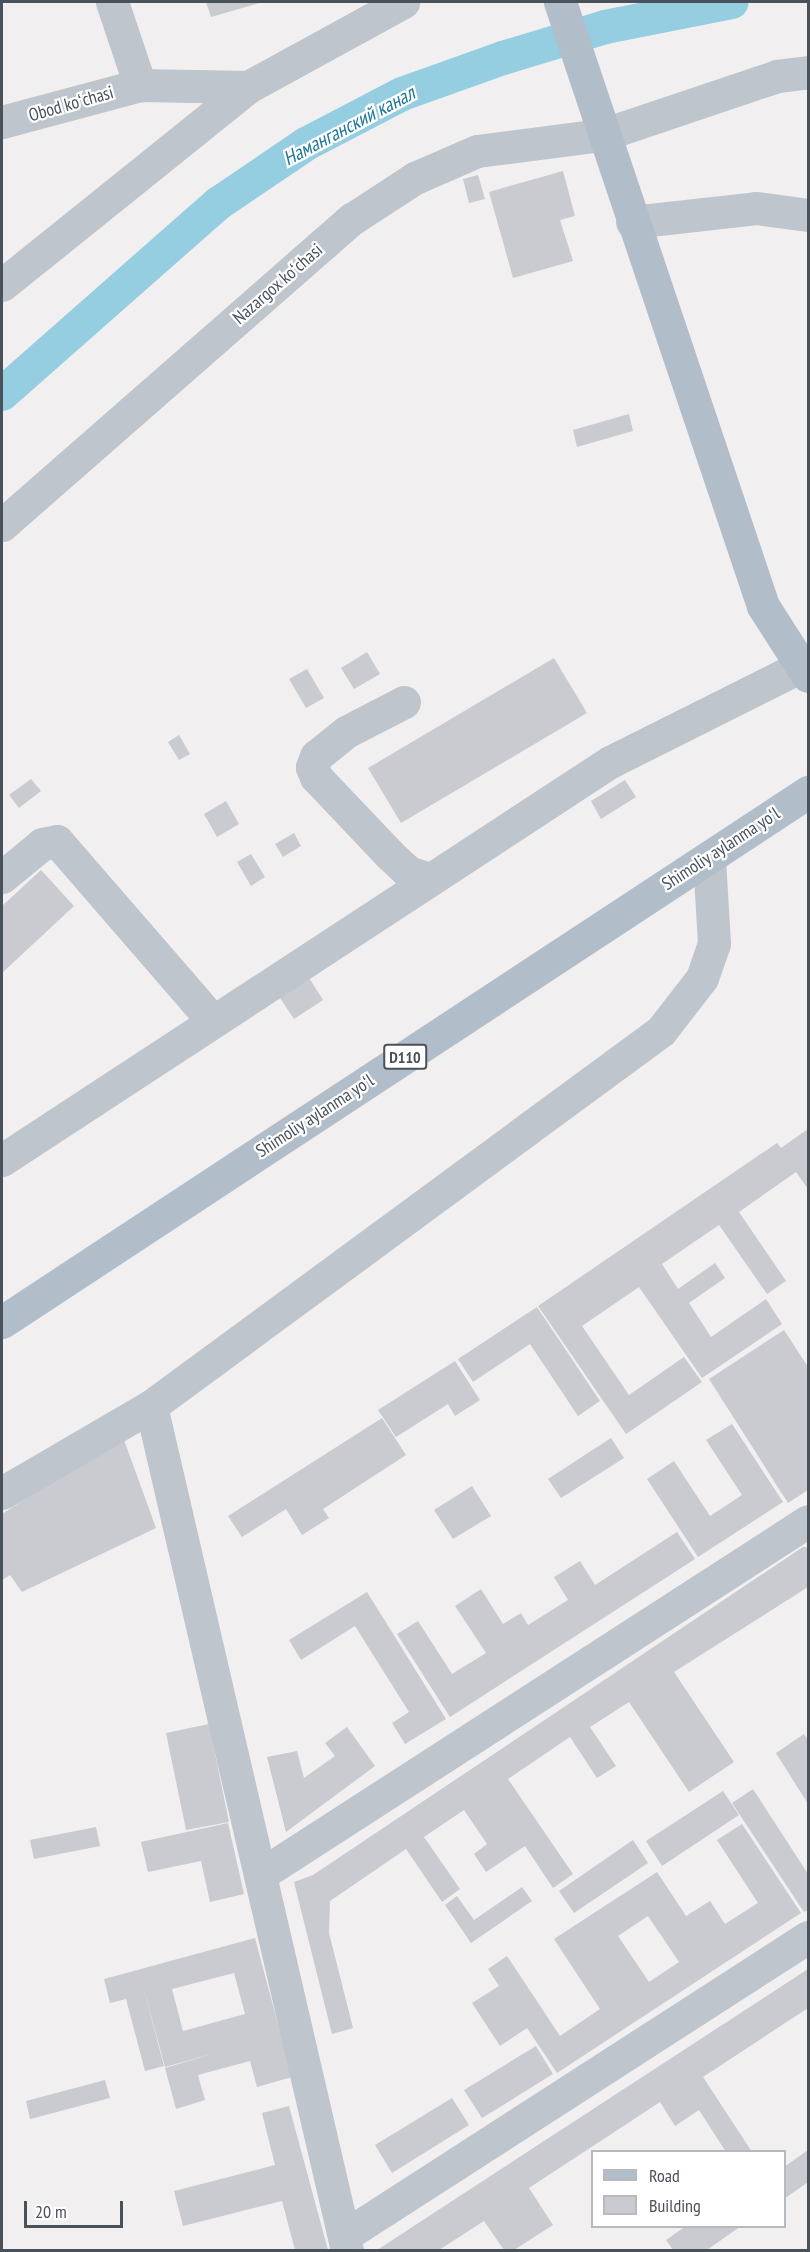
<!DOCTYPE html>
<html>
<head>
<meta charset="utf-8">
<style>
  body { margin:0 }
  #map { position:relative; width:810px; height:2252px; overflow:hidden; background:#f1efef; font-family:"PT Sans Narrow",sans-serif }
  div>[style] { position:absolute }
  [style*='--x'] { left:calc(var(--x)*1px); top:calc(var(--y)*1px); width:calc(var(--w)*1px); rotate:calc(var(--a)*1deg) }
  .canal>* { height:34px; margin:-17px; padding:0 17px; transform-origin:17px; border-radius:17px; background:#95cde1 }
  .building>* { inset:0; background:#c9cbd1 }
  .minor>* { height:33px; margin:-16.5px; padding:0 16.5px; transform-origin:16.5px; border-radius:16.5px; background:#bfc5cc }
  .major>* { height:33px; margin:-16.5px; padding:0 16.5px; transform-origin:16.5px; border-radius:16.5px; background:#b2bdca }
  span { translate:-50% -50%; white-space:nowrap; text-align:center; line-height:1.15; -webkit-text-stroke:4.5px #fff; paint-order:stroke }
  .shield-label span { padding:2px 4px; background:#fff; border:2px solid; border-radius:4px; -webkit-text-stroke-width:0 }
  .shield-label { font-size:16px; color:#49515a; font-weight:700 }
  .street-label { font-size:18px; color:#49515a }
  .water-label { font-size:20px; color:#1e7798; font-style:italic }
  .frame { position:absolute; inset:0; border:3px solid #49515a; pointer-events:none }
  .legend { position:absolute; left:591px; top:2150px; width:195px; height:78px; box-sizing:border-box; background:#fff; border:2px solid #b6b9bd; margin:0; padding:8px 10px; list-style:none; font-size:18px; color:#49515a }
  .legend li { display:flex; align-items:center; gap:12px; height:30px }
  .legend b { width:30px; border:2px solid #b6b9bd }
  .scale { position:absolute; left:24px; top:2201px; width:99px; height:27px; box-sizing:border-box; border:3px solid #49515a; border-top:0; padding-left:8px; font-size:18px; line-height:21px; white-space:nowrap; color:#49515a; -webkit-text-stroke:4px #fff; paint-order:stroke }
</style>
</head>
<body>
<div id="map">
  <div class="canal">
    <div style="--x:2;--y:394;--w:289;--a:-41.4"></div>
    <div style="--x:219;--y:203;--w:105;--a:-34.1"></div>
    <div style="--x:306;--y:144;--w:108;--a:-27.5"></div>
    <div style="--x:402;--y:94;--w:107;--a:-19.6"></div>
    <div style="--x:503;--y:58;--w:107;--a:-16.9"></div>
    <div style="--x:605;--y:27;--w:129;--a:-11.1"></div>
  </div>
  <div class="building">
    <div style="clip-path:polygon(206px 2px,263px 2px,211px 17px)"></div>
    <div style="clip-path:polygon(563px 171px,575px 216px,560px 220px,573px 261px,513px 278px,489px 192px)"></div>
    <div style="clip-path:polygon(478px 175px,485px 199px,469px 203px,463px 179px)"></div>
    <div style="clip-path:polygon(629px 414px,633px 431px,577px 447px,573px 430px)"></div>
    <div style="clip-path:polygon(367px 652px,380px 674px,354px 689px,341px 668px)"></div>
    <div style="clip-path:polygon(554px 658px,587px 713px,401px 823px,368px 768px)"></div>
    <div style="clip-path:polygon(307px 669px,324px 698px,306px 708px,289px 679px)"></div>
    <div style="clip-path:polygon(179px 735px,190px 754px,179px 760px,168px 742px)"></div>
    <div style="clip-path:polygon(31px 779px,41px 791px,19px 808px,9px 795px)"></div>
    <div style="clip-path:polygon(625px 780px,636px 797px,601px 819px,591px 801px)"></div>
    <div style="clip-path:polygon(226px 801px,239px 824px,217px 837px,204px 814px)"></div>
    <div style="clip-path:polygon(294px 833px,301px 846px,283px 857px,275px 844px)"></div>
    <div style="clip-path:polygon(251px 854px,265px 877px,251px 886px,237px 862px)"></div>
    <div style="clip-path:polygon(41px 870px,74px 906px,2px 973px,2px 906px)"></div>
    <div style="clip-path:polygon(306px 973px,323px 1000px,294px 1019px,276px 992px)"></div>
    <div style="clip-path:polygon(808px 1129px,808px 1189px,796px 1172px,739px 1212px,786px 1281px,767px 1294px,719px 1225px,662px 1264px,678px 1289px,715px 1263px,725px 1278px,689px 1303px,711px 1337px,766px 1299px,782px 1324px,702px 1378px,639px 1287px,582px 1326px,629px 1395px,684px 1357px,702px 1382px,626px 1434px,538px 1306px,777px 1143px,781px 1148px)"></div>
    <div style="clip-path:polygon(537px 1307px,600px 1401px,578px 1416px,530px 1344px,473px 1382px,458px 1359px)"></div>
    <div style="clip-path:polygon(784px 1330px,808px 1367px,808px 1490px,788px 1503px,709px 1379px)"></div>
    <div style="clip-path:polygon(455px 1361px,480px 1400px,455px 1416px,448px 1404px,396px 1437px,378px 1410px)"></div>
    <div style="clip-path:polygon(382px 1418px,406px 1455px,323px 1509px,329px 1518px,302px 1535px,286px 1509px,242px 1537px,228px 1516px)"></div>
    <div style="clip-path:polygon(732px 1424px,783px 1502px,698px 1557px,647px 1479px,674px 1461px,710px 1516px,742px 1495px,706px 1440px)"></div>
    <div style="clip-path:polygon(123px 1437px,156px 1528px,22px 1592px,10px 1575px,2px 1580px,2px 1514px)"></div>
    <div style="clip-path:polygon(611px 1438px,624px 1458px,561px 1498px,548px 1479px)"></div>
    <div style="clip-path:polygon(472px 1486px,491px 1516px,453px 1539px,434px 1510px)"></div>
    <div style="clip-path:polygon(677px 1532px,695px 1559px,450px 1717px,397px 1634px,418px 1621px,452px 1674px,486px 1653px,455px 1606px,481px 1589px,503px 1624px,521px 1613px,528px 1625px,568px 1600px,554px 1577px,580px 1561px,595px 1585px)"></div>
    <div style="clip-path:polygon(803px 1547px,808px 1547px,808px 1587px,674px 1672px,734px 1762px,689px 1792px,629px 1702px,590px 1727px,616px 1766px,597px 1778px,570px 1737px,508px 1779px,573px 1874px,553px 1888px,525px 1846px,486px 1872px,474px 1854px,487px 1844px,464px 1810px,424px 1837px,460px 1889px,442px 1902px,406px 1849px,330px 1901px,329px 1933px,353px 2028px,332px 2034px,294px 1882px,313px 1875px)"></div>
    <div style="clip-path:polygon(367px 1592px,446px 1719px,405px 1744px,392px 1723px,409px 1712px,355px 1626px,301px 1660px,289px 1640px)"></div>
    <div style="clip-path:polygon(209px 1724px,229px 1822px,186px 1830px,166px 1733px)"></div>
    <div style="clip-path:polygon(347px 1727px,375px 1766px,286px 1832px,267px 1757px,297px 1751px,304px 1778px,335px 1756px,325px 1743px)"></div>
    <div style="clip-path:polygon(804px 1734px,808px 1740px,808px 1804px,776px 1753px)"></div>
    <div style="clip-path:polygon(753px 1789px,808px 1874px,808px 1910px,804px 1912px,732px 1803px)"></div>
    <div style="clip-path:polygon(723px 1791px,739px 1815px,662px 1866px,646px 1841px)"></div>
    <div style="clip-path:polygon(228px 1823px,244px 1894px,210px 1902px,201px 1861px,148px 1872px,141px 1842px)"></div>
    <div style="clip-path:polygon(evenodd,742px 1824px,801px 1913px,557px 2073px,527px 2028px,500px 2046px,472px 2003px,499px 1986px,488px 1969px,507px 1956px,560px 2036px,600px 2009px,554px 1939px,657px 1872px,686px 1916px,710px 1901px,725px 1924px,758px 1903px,717px 1840px,742px 1824px,648px 1916px,679px 1962px,649px 1982px,618px 1936px,648px 1916px)"></div>
    <div style="clip-path:polygon(96px 1827px,100px 1846px,34px 1859px,30px 1840px)"></div>
    <div style="clip-path:polygon(633px 1840px,648px 1863px,574px 1913px,559px 1891px)"></div>
    <div style="clip-path:polygon(522px 1887px,532px 1901px,471px 1943px,445px 1905px,457px 1896px,474px 1920px)"></div>
    <div style="clip-path:polygon(evenodd,255px 1938px,292px 2077px,257px 2087px,250px 2061px,198px 2075px,205px 2100px,176px 2109px,165px 2068px,215px 2053px,165px 2067px,141px 1979px,164px 2066px,145px 2071px,126px 1999px,110px 2003px,104px 1979px,255px 1938px,234px 1973px,245px 2014px,183px 2031px,172px 1989px,234px 1973px)"></div>
    <div style="clip-path:polygon(808px 1969px,808px 2008px,703px 2077px,752px 2152px,726px 2152px,699px 2110px,675px 2126px,660px 2102px,529px 2188px,553px 2225px,514px 2250px,504px 2250px,484px 2221px,439px 2250px,377px 2250px)"></div>
    <div style="clip-path:polygon(536px 2046px,553px 2074px,482px 2118px,464px 2090px)"></div>
    <div style="clip-path:polygon(105px 2080px,110px 2098px,30px 2119px,26px 2101px)"></div>
    <div style="clip-path:polygon(452px 2098px,469px 2125px,392px 2173px,375px 2145px)"></div>
    <div style="clip-path:polygon(289px 2106px,328px 2250px,295px 2250px,282px 2201px,183px 2226px,174px 2191px,275px 2165px,262px 2113px)"></div>
    <div style="clip-path:polygon(808px 2150px,808px 2182px,784px 2199px,784px 2167px)"></div>
    <div style="clip-path:polygon(686px 2226px,741px 2226px,707px 2250px,673px 2250px,666px 2240px)"></div>
  </div>
  <div class="minor">
    <div style="--x:112;--y:2;--w:88;--a:71.4"></div>
    <div style="--x:2;--y:122;--w:143;--a:-15"></div>
    <div style="--x:140;--y:85;--w:108;--a:1.1"></div>
    <div style="--x:632;--y:222;--w:125;--a:-6.4"></div>
    <div style="--x:756;--y:208;--w:52;--a:7.7"></div>
    <div style="--x:2;--y:285;--w:316;--a:-38.8"></div>
    <div style="--x:248;--y:87;--w:177;--a:-28.7"></div>
    <div style="--x:2;--y:525;--w:465;--a:-41.2"></div>
    <div style="--x:352;--y:219;--w:75;--a:-33.1"></div>
    <div style="--x:415;--y:178;--w:68;--a:-23.5"></div>
    <div style="--x:477;--y:151;--w:126;--a:-7.3"></div>
    <div style="--x:602;--y:135;--w:185;--a:-18.6"></div>
    <div style="--x:777;--y:76;--w:31;--a:-7"></div>
    <div style="--x:404;--y:702;--w:65;--a:152.7"></div>
    <div style="--x:346;--y:732;--w:38;--a:141"></div>
    <div style="--x:316;--y:756;--w:12;--a:110"></div>
    <div style="--x:312;--y:767;--w:11;--a:68"></div>
    <div style="--x:316;--y:777;--w:106;--a:46.5"></div>
    <div style="--x:389;--y:854;--w:26;--a:43"></div>
    <div style="--x:408;--y:872;--w:20;--a:18"></div>
    <div style="--x:2;--y:877;--w:52;--a:-39.5"></div>
    <div style="--x:42;--y:844;--w:15;--a:-11"></div>
    <div style="--x:57;--y:841;--w:237;--a:49.1"></div>
    <div style="--x:2;--y:1160;--w:727;--a:-33.21"></div>
    <div style="--x:610;--y:762;--w:215;--a:-26.6"></div>
    <div style="--x:151;--y:1406;--w:866;--a:76.93"></div>
    <div style="--x:2;--y:1493;--w:173;--a:-30.3"></div>
    <div style="--x:151;--y:1406;--w:633;--a:-36.33"></div>
    <div style="--x:661;--y:1031;--w:67;--a:-52.3"></div>
    <div style="--x:702;--y:978;--w:37;--a:-71"></div>
    <div style="--x:714;--y:943;--w:85;--a:-93.4"></div>
    <div style="--x:260;--y:1875;--w:652;--a:-32.86"></div>
    <div style="--x:344;--y:2236;--w:552;--a:-32.8"></div>
  </div>
  <div class="major">
    <div style="--x:560;--y:2;--w:637;--a:71.42"></div>
    <div style="--x:763;--y:606;--w:83;--a:57.3"></div>
    <div style="--x:2;--y:1322;--w:965;--a:-33.33"></div>
  </div>
  <div class="shield-label">
    <span style="left:405px;top:1057px">D110</span>
  </div>
  <div class="street-label">
    <span style="left:71px;top:104px;rotate:-16deg">Obod koʻchasi</span>
    <span style="left:278px;top:284px;rotate:-41deg">Nazargox koʻchasi</span>
    <span style="left:721px;top:849px;rotate:-33deg">Shimoliy aylanma yoʻl</span>
    <span style="left:315px;top:1116px;rotate:-33deg">Shimoliy aylanma yoʻl</span>
  </div>
  <div class="water-label">
    <span style="left:349px;top:126px;rotate:-28deg">Наманганский канал</span>
  </div>
  <div class="frame"></div>
  <ul class="legend">
  <li><b style="height:8px;background:#b2bdca"></b>Road</li>
  <li><b style="height:16px;background:#c9cbd1"></b>Building</li>
  </ul>
  <div class="scale">20 m</div>
</div>
</body>
</html>
